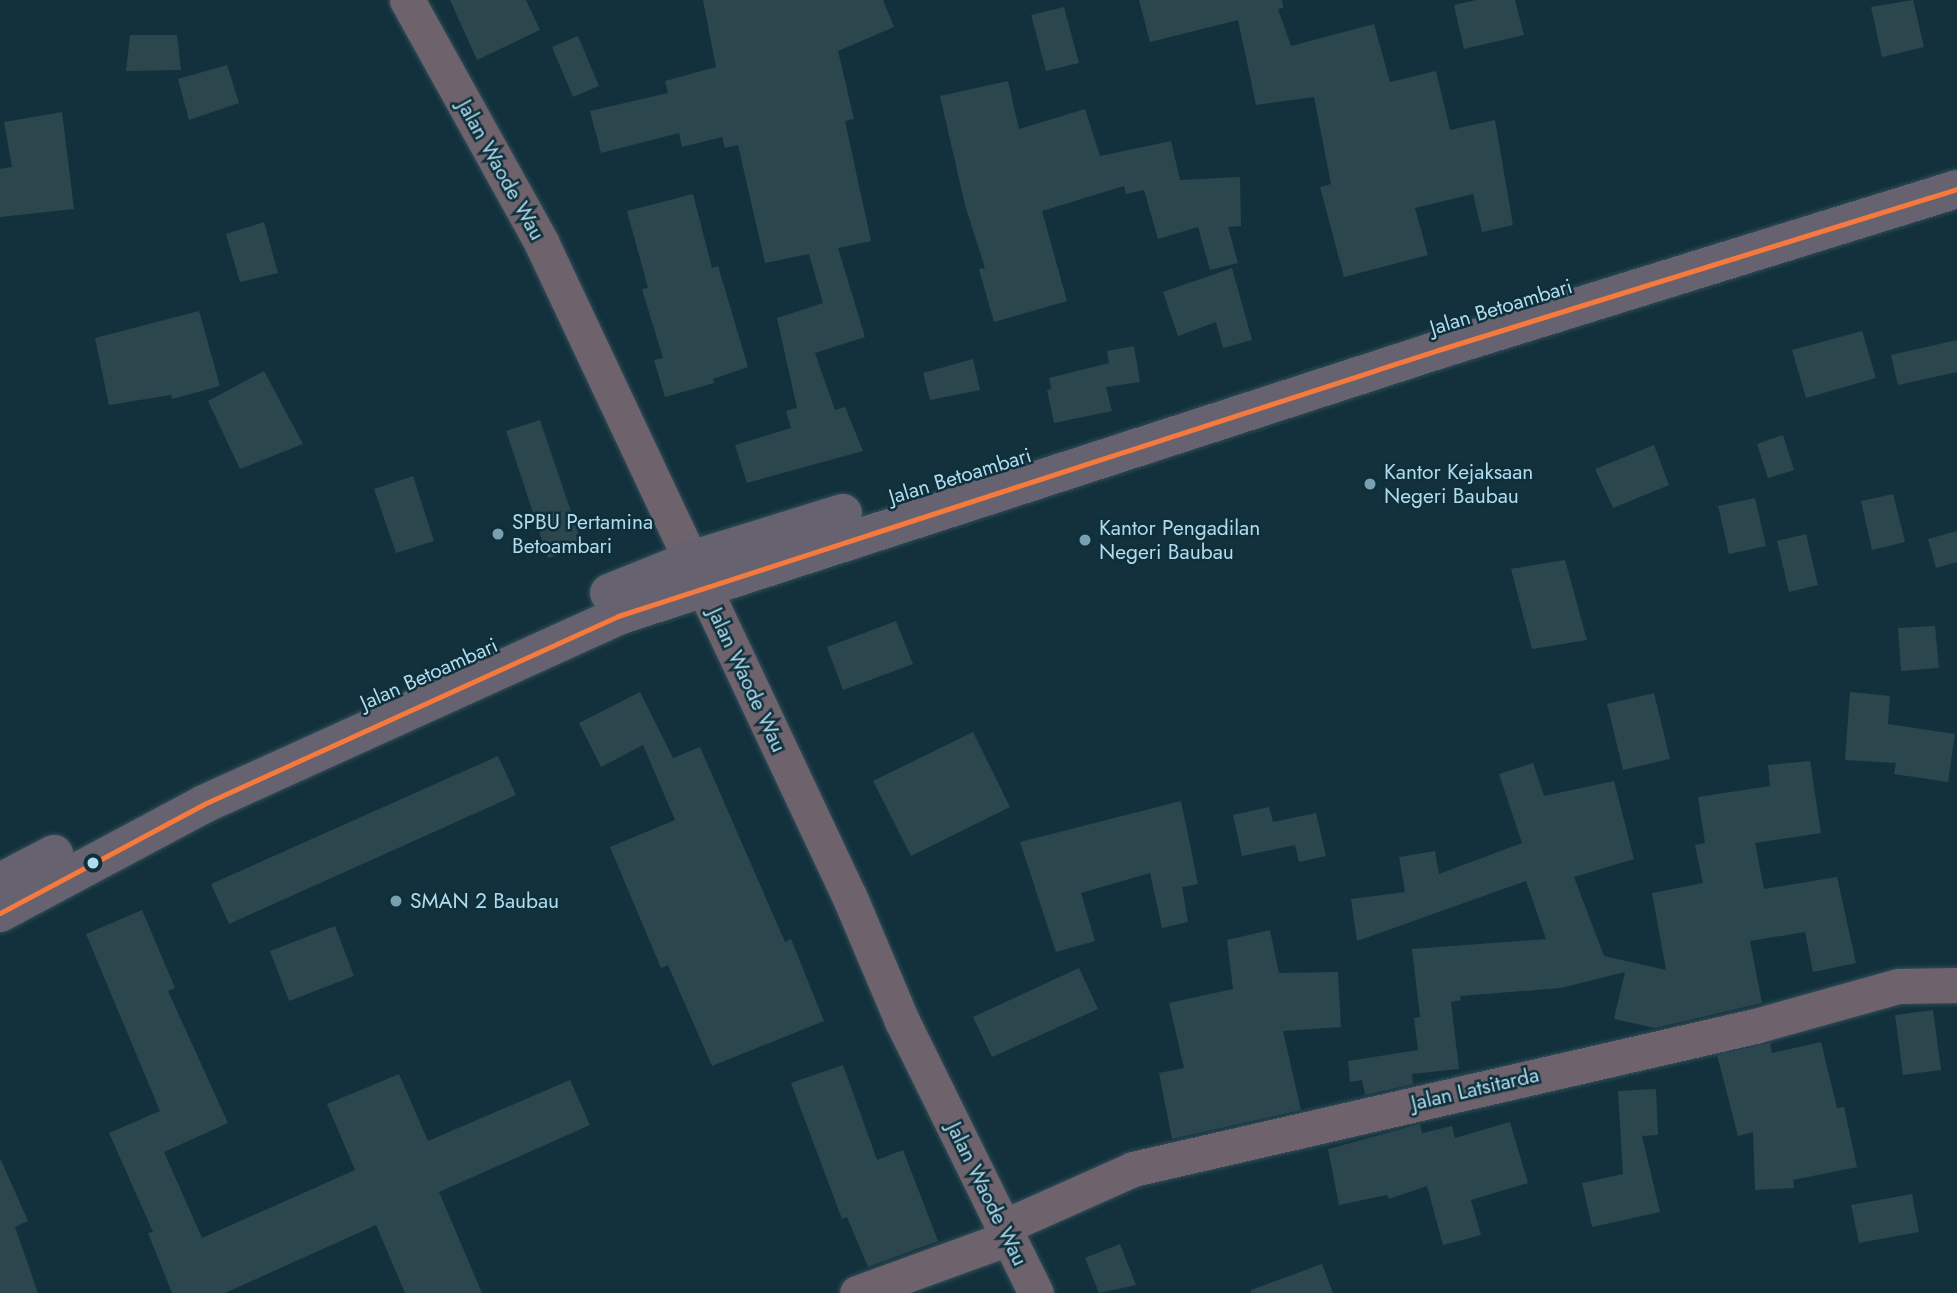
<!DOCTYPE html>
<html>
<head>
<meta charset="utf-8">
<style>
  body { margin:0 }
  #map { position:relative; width:1957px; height:1293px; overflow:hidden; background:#12313c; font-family:Jost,sans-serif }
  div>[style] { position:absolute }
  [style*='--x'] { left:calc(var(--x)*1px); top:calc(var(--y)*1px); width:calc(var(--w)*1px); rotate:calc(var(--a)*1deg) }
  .building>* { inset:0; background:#2c464e }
  .roads { filter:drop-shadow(0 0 2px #324e59) drop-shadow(0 0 2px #324e59) }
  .minor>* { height:35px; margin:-17.5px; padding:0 17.5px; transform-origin:17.5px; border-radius:17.5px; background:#6e636d }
  .major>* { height:38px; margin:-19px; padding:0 19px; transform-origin:19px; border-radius:19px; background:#66626f }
  .bus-1>* { height:5px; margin:-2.5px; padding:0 2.5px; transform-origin:2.5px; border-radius:2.5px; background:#f6793e }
  .dots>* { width:19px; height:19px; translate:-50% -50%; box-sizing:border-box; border:4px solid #0f2f3a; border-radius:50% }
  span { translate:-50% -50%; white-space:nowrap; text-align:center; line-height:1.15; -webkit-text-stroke:5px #0f2f3a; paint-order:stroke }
  .street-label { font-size:21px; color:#b0dcef }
  .poi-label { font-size:21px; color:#b0dcef }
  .left { translate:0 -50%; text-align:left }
</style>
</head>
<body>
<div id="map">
  <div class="building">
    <div style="clip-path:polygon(450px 0,526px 0,540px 30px,477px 60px)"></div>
    <div style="clip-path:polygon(703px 0,883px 0,894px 27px,838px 51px,854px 119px,845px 121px,871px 241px,838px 248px,865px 337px,815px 353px,835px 410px,845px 407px,863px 451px,747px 483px,735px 445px,791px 428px,786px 411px,797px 408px,777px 318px,823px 303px,809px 254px,765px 263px,738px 145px,725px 148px,722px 137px,682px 147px,679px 133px,601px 153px,590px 111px,668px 93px,665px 81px,716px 67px)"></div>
    <div style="clip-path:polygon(1139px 0,1282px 0,1283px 8px,1278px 9px,1291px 46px,1374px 24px,1390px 82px,1436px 71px,1450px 130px,1495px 120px,1513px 225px,1482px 232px,1473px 194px,1415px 208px,1428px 255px,1344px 277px,1320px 187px,1331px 184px,1314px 97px,1256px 105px,1238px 20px,1150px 42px)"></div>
    <div style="clip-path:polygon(1476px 0,1515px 0,1524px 35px,1464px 49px,1454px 5px)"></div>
    <div style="clip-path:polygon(1913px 0,1924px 47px,1882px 57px,1871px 7px)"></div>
    <div style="clip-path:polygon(1064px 7px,1079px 63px,1046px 71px,1031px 15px)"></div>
    <div style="clip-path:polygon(130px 35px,177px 35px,181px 70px,126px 71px)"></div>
    <div style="clip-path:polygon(578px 36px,599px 86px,573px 97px,552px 47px)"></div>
    <div style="clip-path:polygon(227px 65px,239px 103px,189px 120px,178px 79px)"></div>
    <div style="clip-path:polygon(1008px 81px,1019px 129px,1085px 109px,1100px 156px,1171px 141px,1180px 180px,1240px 177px,1241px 226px,1228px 227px,1238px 263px,1210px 270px,1198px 227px,1158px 239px,1144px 190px,1126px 194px,1124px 186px,1042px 211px,1067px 301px,994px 322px,979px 269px,985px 268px,965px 205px,940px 96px)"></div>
    <div style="clip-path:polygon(62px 112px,74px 209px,0 217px,0 169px,12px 167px,4px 122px)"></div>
    <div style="clip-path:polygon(693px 194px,712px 268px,718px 266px,748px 367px,713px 379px,714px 383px,665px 397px,654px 360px,663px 358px,642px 289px,648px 288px,627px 211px)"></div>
    <div style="clip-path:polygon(264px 222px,278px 273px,240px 282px,226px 234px)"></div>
    <div style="clip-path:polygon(1232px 268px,1252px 340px,1223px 348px,1216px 322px,1178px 336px,1163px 292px)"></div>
    <div style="clip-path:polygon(199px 311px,220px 386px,172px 399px,171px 395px,109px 405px,95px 338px)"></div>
    <div style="clip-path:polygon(1862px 331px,1876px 378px,1806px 398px,1792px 350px)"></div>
    <div style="clip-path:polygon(1957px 340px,1957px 372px,1898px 385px,1891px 355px)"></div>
    <div style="clip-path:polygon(1134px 346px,1140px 382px,1106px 387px,1112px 411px,1054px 423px,1047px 390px,1051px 389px,1049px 378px,1109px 363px,1107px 351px)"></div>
    <div style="clip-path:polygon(973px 359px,980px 390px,930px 400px,923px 373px)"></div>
    <div style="clip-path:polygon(264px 371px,303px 444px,240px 469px,208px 401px)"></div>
    <div style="clip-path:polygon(540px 420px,583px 547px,548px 558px,506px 431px)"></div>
    <div style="clip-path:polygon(1783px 435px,1794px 470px,1768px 478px,1757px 444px)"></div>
    <div style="clip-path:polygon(1654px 445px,1669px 485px,1613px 508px,1595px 469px)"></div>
    <div style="clip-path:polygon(413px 476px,434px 541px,396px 553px,374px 489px)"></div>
    <div style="clip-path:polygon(1893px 494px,1905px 542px,1872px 550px,1861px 501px)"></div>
    <div style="clip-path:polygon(1755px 498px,1766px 546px,1729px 554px,1718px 506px)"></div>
    <div style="clip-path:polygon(1957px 531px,1957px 562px,1936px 568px,1928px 539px)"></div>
    <div style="clip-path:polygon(1806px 534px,1818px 585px,1789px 592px,1777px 541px)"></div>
    <div style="clip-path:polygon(1565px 560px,1587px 640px,1532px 649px,1511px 569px)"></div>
    <div style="clip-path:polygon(896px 621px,913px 664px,843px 690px,827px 647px)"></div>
    <div style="clip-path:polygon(1935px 626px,1939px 668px,1901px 671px,1898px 628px)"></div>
    <div style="clip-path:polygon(640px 692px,673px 758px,700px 747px,785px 942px,791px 939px,824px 1021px,712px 1066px,668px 965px,661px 968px,610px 847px,675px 820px,643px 745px,601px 767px,579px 723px)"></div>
    <div style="clip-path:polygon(1850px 692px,1890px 696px,1888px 724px,1955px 734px,1948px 782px,1894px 774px,1896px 763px,1845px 760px)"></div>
    <div style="clip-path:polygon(1654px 693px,1670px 759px,1623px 770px,1607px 704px)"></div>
    <div style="clip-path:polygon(973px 732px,1010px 807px,911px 856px,873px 781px)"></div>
    <div style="clip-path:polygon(498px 756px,516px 795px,229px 924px,211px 884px)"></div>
    <div style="clip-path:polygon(1810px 761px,1821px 833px,1755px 843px,1764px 889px,1837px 877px,1856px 963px,1813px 972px,1805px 932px,1750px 941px,1762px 1003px,1655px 1028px,1614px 1019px,1625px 972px,1561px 988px,1460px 996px,1461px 1000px,1451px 1002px,1459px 1069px,1412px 1074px,1413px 1084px,1365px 1095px,1362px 1080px,1350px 1082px,1348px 1061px,1418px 1050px,1414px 1018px,1420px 1017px,1412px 949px,1546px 939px,1526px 881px,1357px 941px,1351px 899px,1405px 892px,1399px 857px,1435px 851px,1439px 874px,1522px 843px,1499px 774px,1533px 763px,1544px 796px,1614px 781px,1634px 859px,1574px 877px,1604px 956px,1666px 970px,1652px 893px,1703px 883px,1695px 845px,1705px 843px,1698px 797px,1770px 786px,1768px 765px)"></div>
    <div style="clip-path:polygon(1181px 801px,1198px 884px,1182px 887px,1188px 922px,1162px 928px,1150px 873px,1081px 893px,1095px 941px,1056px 952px,1020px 842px)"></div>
    <div style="clip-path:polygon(1269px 807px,1273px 822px,1316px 813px,1326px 856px,1299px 862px,1295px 845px,1242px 856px,1233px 815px)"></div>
    <div style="clip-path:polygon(142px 910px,175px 988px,168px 991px,228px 1123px,164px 1152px,202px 1238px,355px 1170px,327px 1104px,399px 1074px,428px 1141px,570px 1080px,590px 1125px,439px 1192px,482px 1293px,405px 1293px,376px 1225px,225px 1293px,172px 1293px,148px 1233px,153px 1232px,109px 1133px,160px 1111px,86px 934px)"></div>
    <div style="clip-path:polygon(335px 926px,354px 976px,289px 1001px,270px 951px)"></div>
    <div style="clip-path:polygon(1270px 930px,1279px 973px,1338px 972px,1341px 1027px,1283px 1031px,1301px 1110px,1172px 1139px,1159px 1073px,1184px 1068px,1169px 1003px,1233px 989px,1227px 940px)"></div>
    <div style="clip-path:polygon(1079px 968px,1098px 1009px,992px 1057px,973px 1017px)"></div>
    <div style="clip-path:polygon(1933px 1010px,1941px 1070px,1903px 1075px,1895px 1015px)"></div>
    <div style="clip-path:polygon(1821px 1042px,1837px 1108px,1844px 1107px,1857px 1167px,1793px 1180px,1794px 1188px,1755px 1190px,1753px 1132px,1738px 1136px,1717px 1055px,1770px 1043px,1772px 1053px)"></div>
    <div style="clip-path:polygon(843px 1065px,877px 1160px,903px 1150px,938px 1241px,868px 1267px,847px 1217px,842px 1219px,791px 1083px)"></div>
    <div style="clip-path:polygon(1656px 1089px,1658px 1135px,1642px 1136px,1660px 1212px,1592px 1227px,1582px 1183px,1623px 1174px,1618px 1091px)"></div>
    <div style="clip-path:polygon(1510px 1122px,1528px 1183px,1471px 1200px,1481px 1235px,1443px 1245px,1427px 1186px,1389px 1199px,1387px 1195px,1339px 1205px,1328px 1149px,1420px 1124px,1422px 1133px,1452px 1126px,1455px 1138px)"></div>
    <div style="clip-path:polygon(0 1158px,28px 1221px,15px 1227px,38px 1293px,0 1293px)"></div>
    <div style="clip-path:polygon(1912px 1194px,1919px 1232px,1859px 1243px,1851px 1205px)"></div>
    <div style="clip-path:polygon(1120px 1244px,1136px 1285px,1099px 1293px,1085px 1258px)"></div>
    <div style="clip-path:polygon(1322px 1264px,1333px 1293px,1251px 1293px,1251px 1290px)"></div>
  </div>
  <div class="roads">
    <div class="minor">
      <div style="--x:407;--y:0;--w:277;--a:61"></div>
      <div style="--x:541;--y:242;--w:725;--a:64.78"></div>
      <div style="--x:850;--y:898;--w:134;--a:67.1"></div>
      <div style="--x:902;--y:1021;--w:303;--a:63.8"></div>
      <div style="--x:1003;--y:1227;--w:142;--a:-24"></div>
      <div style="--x:1133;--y:1169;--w:638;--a:-12.95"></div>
      <div style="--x:1755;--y:1026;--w:148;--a:-15.6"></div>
      <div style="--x:1898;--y:986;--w:59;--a:-1"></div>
      <div style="--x:857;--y:1293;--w:161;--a:-20"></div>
    </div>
    <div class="major">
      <div style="--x:609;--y:593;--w:88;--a:-21.9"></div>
      <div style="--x:691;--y:560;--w:159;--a:-17.2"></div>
      <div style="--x:0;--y:882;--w:61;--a:-27.4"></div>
      <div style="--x:0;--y:913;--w:231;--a:-28.1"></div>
      <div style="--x:204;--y:804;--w:455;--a:-24.4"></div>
      <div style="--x:618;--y:616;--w:862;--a:-17.97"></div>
      <div style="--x:1438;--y:350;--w:543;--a:-17.23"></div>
    </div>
  </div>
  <div class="bus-1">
    <div style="--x:0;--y:913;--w:231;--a:-28.1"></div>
    <div style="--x:204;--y:804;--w:455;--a:-24.4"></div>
    <div style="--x:618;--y:616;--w:862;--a:-17.97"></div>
    <div style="--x:1438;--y:350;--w:543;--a:-17.23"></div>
  </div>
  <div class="dots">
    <div style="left:1370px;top:484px;background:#79a0b0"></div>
    <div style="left:498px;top:534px;background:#79a0b0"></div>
    <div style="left:1085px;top:540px;background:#79a0b0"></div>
    <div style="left:93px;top:863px;background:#b0dcef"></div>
    <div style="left:396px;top:901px;background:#79a0b0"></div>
  </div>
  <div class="street-label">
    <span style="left:501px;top:170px;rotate:61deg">Jalan Waode Wau</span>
    <span style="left:1501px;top:307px;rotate:-17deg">Jalan Betoambari</span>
    <span style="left:960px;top:476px;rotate:-17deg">Jalan Betoambari</span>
    <span style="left:429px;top:674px;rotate:-24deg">Jalan Betoambari</span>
    <span style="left:747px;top:680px;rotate:65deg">Jalan Waode Wau</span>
    <span style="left:1475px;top:1089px;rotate:-13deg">Jalan Latsitarda</span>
    <span style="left:987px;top:1194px;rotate:64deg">Jalan Waode Wau</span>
  </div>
  <div class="poi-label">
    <span class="left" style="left:1384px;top:484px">Kantor Kejaksaan<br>Negeri Baubau</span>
    <span class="left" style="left:512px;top:534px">SPBU Pertamina<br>Betoambari</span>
    <span class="left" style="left:1099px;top:540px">Kantor Pengadilan<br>Negeri Baubau</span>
    <span class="left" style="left:410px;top:901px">SMAN 2 Baubau</span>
  </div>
</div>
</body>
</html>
